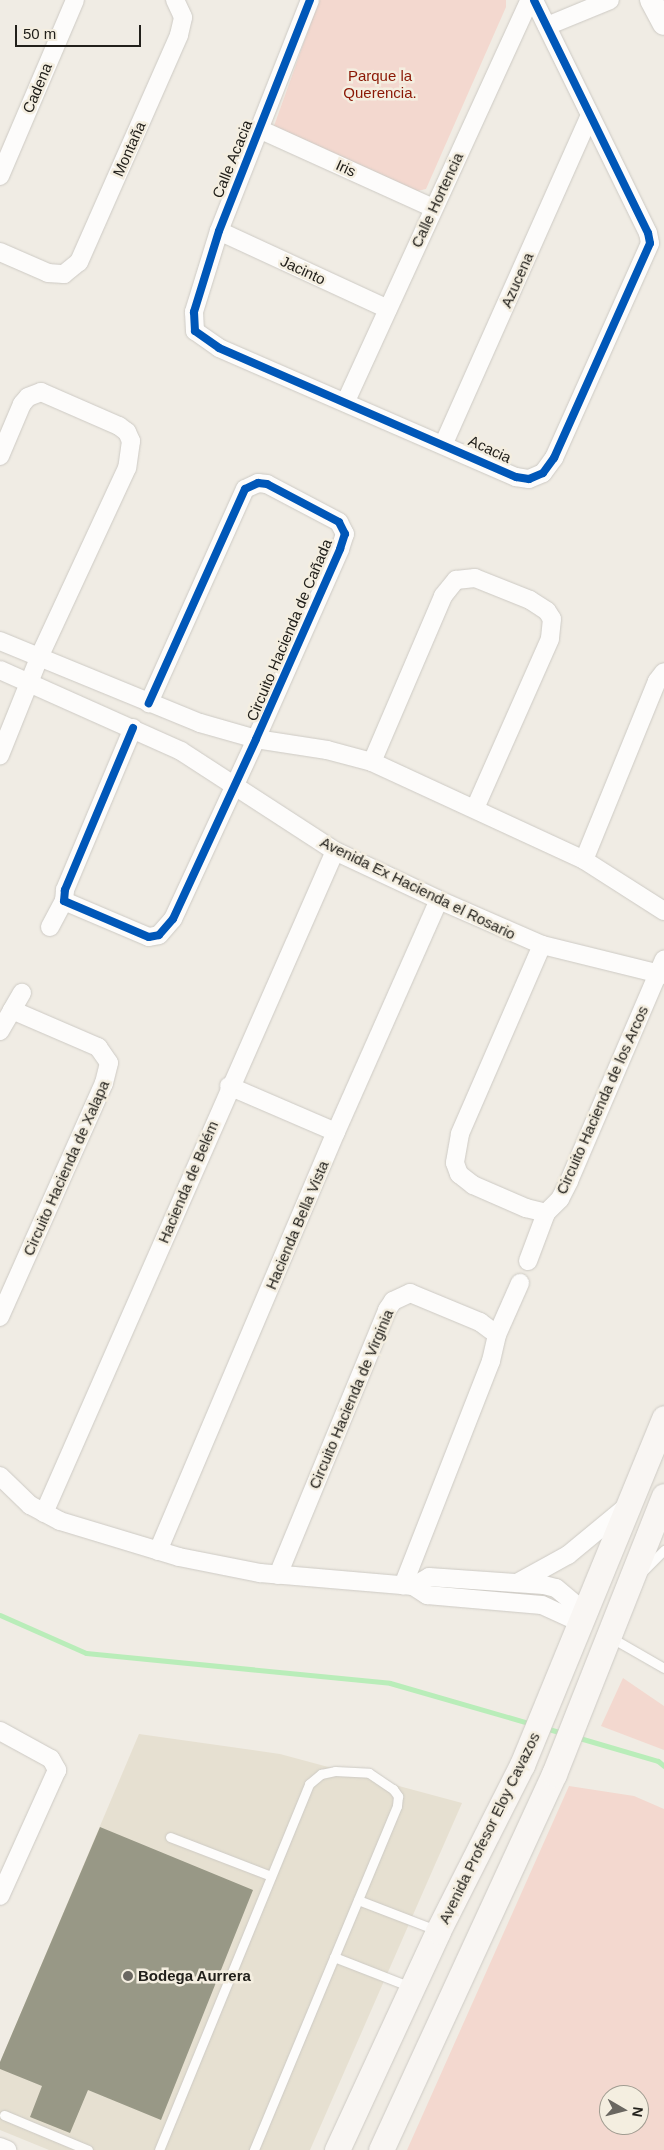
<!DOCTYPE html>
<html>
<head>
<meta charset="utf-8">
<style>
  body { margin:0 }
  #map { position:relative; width:664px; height:2150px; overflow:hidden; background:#f0ece4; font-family:Helvetica,sans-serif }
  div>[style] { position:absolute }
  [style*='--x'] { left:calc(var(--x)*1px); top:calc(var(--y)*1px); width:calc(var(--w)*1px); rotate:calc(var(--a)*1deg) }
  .built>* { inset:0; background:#e6e0d1 }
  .green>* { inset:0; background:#f3d8cf }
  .stream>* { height:5px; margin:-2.5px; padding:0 2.5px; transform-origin:2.5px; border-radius:2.5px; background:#b9edb9 }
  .building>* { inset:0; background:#989886 }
  .roads { filter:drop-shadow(0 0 1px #cdcac4) drop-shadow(0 0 1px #cdcac4) }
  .service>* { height:9px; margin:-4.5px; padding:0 4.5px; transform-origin:4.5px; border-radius:4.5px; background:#fdfcfb }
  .minor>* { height:18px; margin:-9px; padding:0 9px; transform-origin:9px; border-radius:9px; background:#fdfcfb }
  .tertiary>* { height:22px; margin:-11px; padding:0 11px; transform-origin:11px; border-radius:11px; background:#fdfcfb }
  .secondary>* { height:25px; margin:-12.5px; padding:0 12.5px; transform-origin:12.5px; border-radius:12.5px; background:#f9f6f3 }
  .cycleway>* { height:8px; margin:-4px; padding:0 4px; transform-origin:4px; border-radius:4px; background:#0057b8 }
  .dots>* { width:14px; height:14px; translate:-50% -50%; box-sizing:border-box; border:2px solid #f4eee0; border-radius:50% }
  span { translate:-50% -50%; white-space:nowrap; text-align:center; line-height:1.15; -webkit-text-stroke:5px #f4eee0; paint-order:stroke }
  .park-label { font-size:15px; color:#8b1805 }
  .street-label { font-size:15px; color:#22201b }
  .poi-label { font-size:15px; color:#22201b; font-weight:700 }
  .left { translate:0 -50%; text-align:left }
  .north { position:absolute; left:599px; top:2085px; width:50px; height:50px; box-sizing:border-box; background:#f4eee0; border:1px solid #a09c91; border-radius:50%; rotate:98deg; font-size:14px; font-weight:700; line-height:20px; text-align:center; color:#22201b }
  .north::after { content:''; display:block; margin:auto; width:18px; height:22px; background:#6a6761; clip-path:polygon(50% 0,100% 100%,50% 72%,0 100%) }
  .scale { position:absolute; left:15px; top:25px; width:126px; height:22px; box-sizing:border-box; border:2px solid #22201b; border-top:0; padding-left:6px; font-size:15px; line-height:18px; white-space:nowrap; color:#22201b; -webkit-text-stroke:4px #f4eee0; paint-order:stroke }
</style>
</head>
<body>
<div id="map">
  <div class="built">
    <div style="clip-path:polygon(139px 1734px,280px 1754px,462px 1803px,310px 2150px,49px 2150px,0 2130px,0 2062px)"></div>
  </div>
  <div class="green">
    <div style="clip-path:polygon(319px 0,506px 0,506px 7px,426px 189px,417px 191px,274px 126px)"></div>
    <div style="clip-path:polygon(623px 1678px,664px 1706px,664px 1750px,601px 1726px)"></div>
    <div style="clip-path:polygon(evenodd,569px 1786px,634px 1796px,664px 1809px,664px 2150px,407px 2150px,569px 1786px,609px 2095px,639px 2095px,639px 2125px,609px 2125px,609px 2095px)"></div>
  </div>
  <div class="stream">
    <div style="--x:0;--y:1615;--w:94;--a:23.8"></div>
    <div style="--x:86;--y:1653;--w:305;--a:5.6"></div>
    <div style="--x:390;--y:1683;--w:148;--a:16.1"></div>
    <div style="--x:545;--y:1728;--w:19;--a:16"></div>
    <div style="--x:576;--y:1737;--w:85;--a:16.3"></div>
    <div style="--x:658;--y:1761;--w:8;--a:40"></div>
  </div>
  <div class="building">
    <div style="clip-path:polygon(100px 1827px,253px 1890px,161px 2120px,88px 2090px,70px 2133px,30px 2117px,42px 2086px,0 2069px,0 2062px)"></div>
  </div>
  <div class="roads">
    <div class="service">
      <div style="--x:641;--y:1573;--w:33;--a:-45"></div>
      <div style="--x:610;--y:1637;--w:62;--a:29.9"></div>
      <div style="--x:170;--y:1837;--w:108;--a:21.1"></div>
      <div style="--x:358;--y:1900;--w:84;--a:21"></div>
      <div style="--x:334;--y:1957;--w:83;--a:21.3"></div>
      <div style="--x:4;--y:2115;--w:91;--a:22.6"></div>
      <div style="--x:159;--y:2150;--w:396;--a:-67.7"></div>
      <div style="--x:309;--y:1784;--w:16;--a:-40"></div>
      <div style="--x:321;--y:1774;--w:14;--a:-12"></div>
      <div style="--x:335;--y:1771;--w:34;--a:3"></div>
      <div style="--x:369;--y:1773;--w:29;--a:34"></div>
      <div style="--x:393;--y:1789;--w:9;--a:54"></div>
      <div style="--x:398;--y:1796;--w:10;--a:96"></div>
      <div style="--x:397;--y:1806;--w:373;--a:112.6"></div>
    </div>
    <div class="minor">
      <div style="--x:310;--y:0;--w:248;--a:111.5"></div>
      <div style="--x:219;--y:231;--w:85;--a:107.2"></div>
      <div style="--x:194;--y:312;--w:19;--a:87"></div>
      <div style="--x:195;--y:331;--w:29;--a:35"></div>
      <div style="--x:219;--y:348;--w:324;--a:23.5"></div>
      <div style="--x:516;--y:477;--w:13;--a:9"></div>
      <div style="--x:529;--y:479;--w:15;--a:-23"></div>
      <div style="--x:543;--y:473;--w:19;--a:-54"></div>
      <div style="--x:554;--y:458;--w:235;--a:-65.9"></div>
      <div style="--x:650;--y:243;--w:10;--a:-101"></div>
      <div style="--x:648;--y:233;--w:259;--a:-116.1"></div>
      <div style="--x:547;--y:26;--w:68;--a:-22.4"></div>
      <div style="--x:259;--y:129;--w:191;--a:24.4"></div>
      <div style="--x:0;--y:176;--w:191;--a:-66.9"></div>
      <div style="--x:219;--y:231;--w:186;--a:24.8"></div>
      <div style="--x:0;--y:252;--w:52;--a:23.6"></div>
      <div style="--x:48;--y:273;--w:16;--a:4"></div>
      <div style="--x:64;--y:274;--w:19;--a:-39"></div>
      <div style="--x:79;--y:262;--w:248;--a:-66.2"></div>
      <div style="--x:179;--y:35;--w:18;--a:-77"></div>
      <div style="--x:183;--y:17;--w:19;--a:-115"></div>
      <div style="--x:346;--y:401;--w:441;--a:-65.4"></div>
      <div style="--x:444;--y:443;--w:357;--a:-66"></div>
      <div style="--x:0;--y:456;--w:56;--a:-67.1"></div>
      <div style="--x:22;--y:404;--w:9;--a:-49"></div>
      <div style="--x:28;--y:397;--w:14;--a:-21"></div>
      <div style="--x:41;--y:392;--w:85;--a:23.6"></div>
      <div style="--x:119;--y:426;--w:10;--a:37"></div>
      <div style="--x:127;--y:432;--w:10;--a:66"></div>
      <div style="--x:131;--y:441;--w:27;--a:98"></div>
      <div style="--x:127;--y:468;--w:209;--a:114.9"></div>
      <div style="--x:39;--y:658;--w:105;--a:111.9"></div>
      <div style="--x:0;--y:641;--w:216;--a:22.3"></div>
      <div style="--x:200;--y:723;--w:58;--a:15.9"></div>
      <div style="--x:256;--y:739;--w:72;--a:8.8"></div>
      <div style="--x:327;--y:750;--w:47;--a:14.9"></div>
      <div style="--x:372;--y:762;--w:234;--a:24.8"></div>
      <div style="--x:584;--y:860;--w:95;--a:32.5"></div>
      <div style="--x:0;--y:670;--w:198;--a:24.1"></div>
      <div style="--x:181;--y:751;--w:184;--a:33"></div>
      <div style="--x:335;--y:851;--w:115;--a:25.2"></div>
      <div style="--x:439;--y:900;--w:112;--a:23.6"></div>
      <div style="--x:542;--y:945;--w:126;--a:13.8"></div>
      <div style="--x:133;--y:728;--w:176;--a:112.8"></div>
      <div style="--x:65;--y:890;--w:11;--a:95"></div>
      <div style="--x:64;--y:901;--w:92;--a:23"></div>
      <div style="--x:149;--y:937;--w:10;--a:-11"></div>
      <div style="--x:159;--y:935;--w:21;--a:-49"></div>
      <div style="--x:173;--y:919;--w:198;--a:-65.2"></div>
      <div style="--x:256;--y:739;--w:208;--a:-66.1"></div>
      <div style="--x:340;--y:549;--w:16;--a:-72"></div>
      <div style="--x:345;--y:534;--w:13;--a:-117"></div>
      <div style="--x:339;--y:522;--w:81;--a:-152.2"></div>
      <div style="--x:267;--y:484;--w:9;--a:-174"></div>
      <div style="--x:258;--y:483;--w:14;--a:155"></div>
      <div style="--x:245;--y:489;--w:235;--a:114.2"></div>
      <div style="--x:372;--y:762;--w:181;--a:-66.8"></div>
      <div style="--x:443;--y:596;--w:21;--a:-51"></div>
      <div style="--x:456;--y:580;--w:19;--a:-6"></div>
      <div style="--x:475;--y:578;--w:59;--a:21.8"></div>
      <div style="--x:530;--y:600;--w:20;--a:33"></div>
      <div style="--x:547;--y:611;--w:9;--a:58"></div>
      <div style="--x:552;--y:619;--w:20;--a:96"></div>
      <div style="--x:550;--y:639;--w:185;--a:113.9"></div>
      <div style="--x:584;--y:860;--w:193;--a:-67.8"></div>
      <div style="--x:657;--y:681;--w:11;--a:-52"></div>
      <div style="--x:50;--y:927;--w:30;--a:-62"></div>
      <div style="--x:542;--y:945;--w:206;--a:113.5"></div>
      <div style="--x:460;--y:1134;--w:29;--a:100"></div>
      <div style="--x:455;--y:1163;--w:12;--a:70"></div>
      <div style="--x:459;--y:1174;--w:18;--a:38"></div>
      <div style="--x:473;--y:1185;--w:58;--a:23.5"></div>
      <div style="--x:526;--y:1208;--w:21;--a:14"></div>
      <div style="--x:546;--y:1213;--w:20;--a:-45"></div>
      <div style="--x:560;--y:1199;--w:20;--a:-63"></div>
      <div style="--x:569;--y:1181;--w:241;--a:-66.8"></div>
      <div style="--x:12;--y:1010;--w:20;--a:-60"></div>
      <div style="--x:0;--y:1031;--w:24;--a:-60"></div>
      <div style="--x:12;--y:1010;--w:94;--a:23.3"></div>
      <div style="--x:98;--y:1047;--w:19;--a:55"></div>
      <div style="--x:109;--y:1063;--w:21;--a:104"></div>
      <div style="--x:104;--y:1083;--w:256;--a:114"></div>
      <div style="--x:229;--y:1086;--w:116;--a:23.3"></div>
      <div style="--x:528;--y:1261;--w:51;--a:-69.4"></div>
      <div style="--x:497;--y:1335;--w:57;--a:-66.1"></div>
      <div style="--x:0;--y:1476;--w:42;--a:44"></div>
      <div style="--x:30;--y:1505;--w:34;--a:28"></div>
      <div style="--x:60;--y:1521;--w:124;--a:16.8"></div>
      <div style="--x:179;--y:1557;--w:83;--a:11.2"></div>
      <div style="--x:260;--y:1573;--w:154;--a:4.9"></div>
      <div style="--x:413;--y:1586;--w:17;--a:33"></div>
      <div style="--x:427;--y:1595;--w:115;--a:5"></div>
      <div style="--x:542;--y:1605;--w:41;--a:24.7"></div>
      <div style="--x:44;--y:1513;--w:723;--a:-66.27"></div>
      <div style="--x:158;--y:1551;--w:455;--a:-67"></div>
      <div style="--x:336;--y:1132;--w:254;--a:-66.1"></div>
      <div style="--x:278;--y:1575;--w:287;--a:-67.6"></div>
      <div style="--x:387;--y:1310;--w:11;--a:-56"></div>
      <div style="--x:393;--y:1301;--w:19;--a:-25"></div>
      <div style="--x:410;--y:1293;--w:76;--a:22.5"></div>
      <div style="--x:480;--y:1322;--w:21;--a:37"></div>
      <div style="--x:497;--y:1335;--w:27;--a:103"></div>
      <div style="--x:491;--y:1361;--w:241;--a:111.4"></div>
      <div style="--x:519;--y:1582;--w:56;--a:-28.9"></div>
      <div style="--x:568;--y:1555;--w:75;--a:-39.6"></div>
      <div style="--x:413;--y:1586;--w:18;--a:-29"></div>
      <div style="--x:429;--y:1577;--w:115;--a:4"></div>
      <div style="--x:544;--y:1585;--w:12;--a:14"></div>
      <div style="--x:556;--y:1588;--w:38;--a:40"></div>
      <div style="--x:0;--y:1731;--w:58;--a:28.8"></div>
      <div style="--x:51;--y:1759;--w:13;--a:61"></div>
      <div style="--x:57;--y:1770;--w:138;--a:114.3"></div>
      <div style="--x:0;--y:2147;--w:8;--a:23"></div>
    </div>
    <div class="tertiary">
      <div style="--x:651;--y:0;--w:27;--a:62"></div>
    </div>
    <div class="secondary">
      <div style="--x:337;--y:2150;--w:241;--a:-65.2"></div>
      <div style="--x:438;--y:1931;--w:186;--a:-63.2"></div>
      <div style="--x:522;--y:1765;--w:375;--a:-67.7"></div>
      <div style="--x:381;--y:2150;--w:414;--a:-65.3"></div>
      <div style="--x:554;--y:1774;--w:299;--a:-68.4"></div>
    </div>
  </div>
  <div class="cycleway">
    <div style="--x:310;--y:0;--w:248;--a:111.5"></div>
    <div style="--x:219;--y:231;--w:85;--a:107.2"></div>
    <div style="--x:194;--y:312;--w:19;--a:87"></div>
    <div style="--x:195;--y:331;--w:29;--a:35"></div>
    <div style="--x:219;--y:348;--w:324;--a:23.5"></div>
    <div style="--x:516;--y:477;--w:13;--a:9"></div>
    <div style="--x:529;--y:479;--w:15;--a:-23"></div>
    <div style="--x:543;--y:473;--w:19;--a:-54"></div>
    <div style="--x:554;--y:458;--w:235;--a:-65.9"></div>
    <div style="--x:650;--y:243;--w:10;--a:-101"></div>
    <div style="--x:648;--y:233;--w:259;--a:-116.1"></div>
    <div style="--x:133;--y:728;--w:176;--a:112.8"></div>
    <div style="--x:65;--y:890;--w:11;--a:95"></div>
    <div style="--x:64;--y:901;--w:92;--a:23"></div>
    <div style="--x:149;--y:937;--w:10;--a:-11"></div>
    <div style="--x:159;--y:935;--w:21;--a:-49"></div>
    <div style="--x:173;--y:919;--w:198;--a:-65.2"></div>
    <div style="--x:256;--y:739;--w:208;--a:-66.1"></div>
    <div style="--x:340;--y:549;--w:16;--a:-72"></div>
    <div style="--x:345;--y:534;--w:13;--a:-117"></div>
    <div style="--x:339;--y:522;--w:81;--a:-152.2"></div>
    <div style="--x:267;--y:484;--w:9;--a:-174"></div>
    <div style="--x:258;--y:483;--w:14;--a:155"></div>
    <div style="--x:245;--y:489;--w:235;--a:114.2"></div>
  </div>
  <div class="dots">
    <div style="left:128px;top:1976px;background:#6a6761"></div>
  </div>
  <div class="park-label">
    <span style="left:380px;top:84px">Parque la<br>Querencia.</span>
  </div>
  <div class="street-label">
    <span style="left:37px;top:88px;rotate:-67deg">Cadena</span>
    <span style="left:129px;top:149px;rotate:-66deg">Montaña</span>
    <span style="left:232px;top:159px;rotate:-68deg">Calle Acacia</span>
    <span style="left:346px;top:168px;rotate:24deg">Iris</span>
    <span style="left:437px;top:200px;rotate:-65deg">Calle Hortencia</span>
    <span style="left:303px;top:270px;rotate:25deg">Jacinto</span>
    <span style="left:517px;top:280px;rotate:-66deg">Azucena</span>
    <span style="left:490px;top:449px;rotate:25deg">Acacia</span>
    <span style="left:289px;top:630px;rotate:-67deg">Circuito Hacienda de Cañada</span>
    <span style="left:418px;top:888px;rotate:26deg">Avenida Ex Hacienda el Rosario</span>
    <span style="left:602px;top:1100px;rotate:-66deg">Circuito Hacienda de los Arcos</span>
    <span style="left:66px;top:1168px;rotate:-66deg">Circuito Hacienda de Xalapa</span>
    <span style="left:188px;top:1182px;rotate:-67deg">Hacienda de Belém</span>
    <span style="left:297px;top:1225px;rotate:-67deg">Hacienda Bella Vista</span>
    <span style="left:351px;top:1399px;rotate:-67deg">Circuito Hacienda de Virginia</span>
    <span style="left:489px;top:1828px;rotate:-64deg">Avenida Profesor Eloy Cavazos</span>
  </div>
  <div class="poi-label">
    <span class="left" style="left:138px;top:1976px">Bodega Aurrera</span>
  </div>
  <div class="north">N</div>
  <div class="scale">50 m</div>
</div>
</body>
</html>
